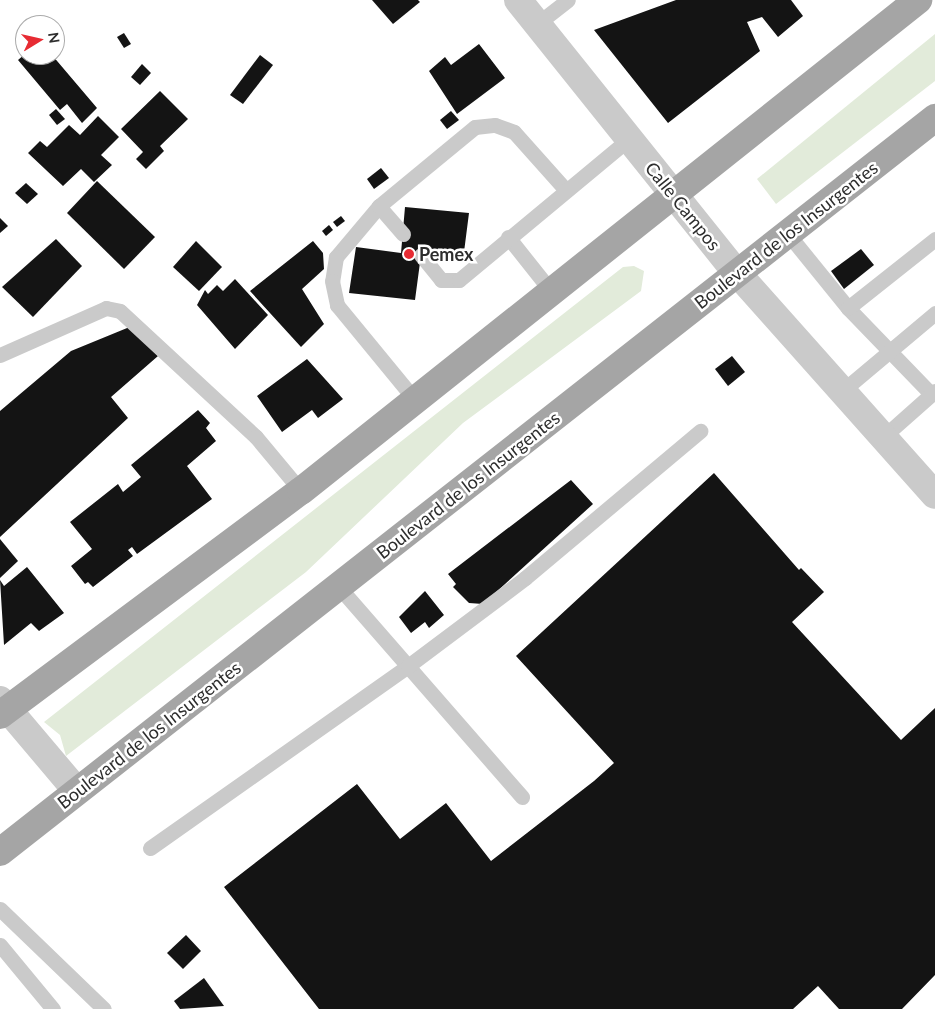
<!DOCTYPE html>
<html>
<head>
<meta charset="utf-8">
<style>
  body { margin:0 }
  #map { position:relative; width:935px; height:1009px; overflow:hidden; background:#fff; font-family:Lato,sans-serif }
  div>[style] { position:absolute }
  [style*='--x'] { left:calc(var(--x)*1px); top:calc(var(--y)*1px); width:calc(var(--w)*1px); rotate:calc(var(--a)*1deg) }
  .green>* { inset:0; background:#e2ebda }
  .building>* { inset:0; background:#141414 }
  .service>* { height:15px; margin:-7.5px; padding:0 7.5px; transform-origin:7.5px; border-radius:7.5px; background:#cacaca }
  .minor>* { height:28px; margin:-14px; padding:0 14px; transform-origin:14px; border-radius:14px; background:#cacaca }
  .tertiary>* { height:28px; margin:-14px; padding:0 14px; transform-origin:14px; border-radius:14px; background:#cacaca }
  .primary>* { height:28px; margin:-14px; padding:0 14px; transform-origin:14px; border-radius:14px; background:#a5a5a5 }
  .dots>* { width:14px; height:14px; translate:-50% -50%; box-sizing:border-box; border:2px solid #fff; border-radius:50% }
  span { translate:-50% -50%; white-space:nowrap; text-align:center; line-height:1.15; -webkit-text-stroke:5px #fff; paint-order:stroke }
  .street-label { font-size:18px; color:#2d2d2d }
  .poi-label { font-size:18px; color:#2d2d2d; font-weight:700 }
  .left { translate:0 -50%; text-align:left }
  .north { position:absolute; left:15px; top:15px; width:50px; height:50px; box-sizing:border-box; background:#fff; border:1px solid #ababab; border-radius:50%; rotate:81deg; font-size:14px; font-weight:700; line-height:20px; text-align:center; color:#2d2d2d }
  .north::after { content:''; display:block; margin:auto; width:18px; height:22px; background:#e72b33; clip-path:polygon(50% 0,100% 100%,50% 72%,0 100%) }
</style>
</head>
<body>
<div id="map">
  <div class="green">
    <div style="clip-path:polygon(935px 34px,935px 81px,776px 204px,757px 179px)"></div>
    <div style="clip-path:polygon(634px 266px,644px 271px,641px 291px,463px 423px,306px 572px,66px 756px,60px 735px,44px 722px,623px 267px)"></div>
  </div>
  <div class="building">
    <div style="clip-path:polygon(372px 0,418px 0,420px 2px,393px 24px)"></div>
    <div style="clip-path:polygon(676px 0,791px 0,803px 16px,778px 37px,762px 17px,747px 22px,760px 51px,668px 123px,594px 30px)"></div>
    <div style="clip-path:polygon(124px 33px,131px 44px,124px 48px,117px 37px)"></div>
    <div style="clip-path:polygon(479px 44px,505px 78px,457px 114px,429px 71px,445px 57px,451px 65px)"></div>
    <div style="clip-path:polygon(25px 54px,52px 55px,97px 108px,82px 123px,67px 104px,60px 110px,18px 60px)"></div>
    <div style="clip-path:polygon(260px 55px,273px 65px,243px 104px,230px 95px)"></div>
    <div style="clip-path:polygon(142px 64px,151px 73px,140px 85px,131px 77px)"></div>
    <div style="clip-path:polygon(160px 91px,188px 119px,160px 146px,164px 151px,146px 169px,136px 159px,143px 152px,121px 129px)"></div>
    <div style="clip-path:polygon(56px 109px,65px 119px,57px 125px,49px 115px)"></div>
    <div style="clip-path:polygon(451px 111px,459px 120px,447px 129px,440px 120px)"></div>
    <div style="clip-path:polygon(98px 116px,119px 137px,101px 155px,112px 165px,94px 182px,81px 169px,63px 186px,28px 153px,40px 141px,47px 147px,69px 125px,80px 135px)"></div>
    <div style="clip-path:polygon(381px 168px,389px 178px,374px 189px,367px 179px)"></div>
    <div style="clip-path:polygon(97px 181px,155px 237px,124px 269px,67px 213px)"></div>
    <div style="clip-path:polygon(26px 183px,38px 194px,27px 204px,15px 193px)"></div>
    <div style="clip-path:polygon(405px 207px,469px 213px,463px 260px,421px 255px,415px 300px,349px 293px,356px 247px,401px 253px)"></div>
    <div style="clip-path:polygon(341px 216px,345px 221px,337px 227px,333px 222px)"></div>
    <div style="clip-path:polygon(0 218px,8px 226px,0 233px)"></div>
    <div style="clip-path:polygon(329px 225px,333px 230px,326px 236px,322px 231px)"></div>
    <div style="clip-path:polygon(56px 239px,82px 266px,33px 317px,2px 287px)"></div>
    <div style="clip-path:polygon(196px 241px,222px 267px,199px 291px,173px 267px)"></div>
    <div style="clip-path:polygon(313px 241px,323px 253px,324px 269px,302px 289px,324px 324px,301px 347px,250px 291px)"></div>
    <div style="clip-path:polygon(861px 249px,874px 265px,844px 289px,831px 271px)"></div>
    <div style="clip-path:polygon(235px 279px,268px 315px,235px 349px,197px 305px,205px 290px,208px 294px,217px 285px,223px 291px)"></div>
    <div style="clip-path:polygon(132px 326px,158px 356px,111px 397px,128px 418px,0 537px,0 411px,71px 351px)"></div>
    <div style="clip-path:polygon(732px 356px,745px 372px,728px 386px,715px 369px)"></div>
    <div style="clip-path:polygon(307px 359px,343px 399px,318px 418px,312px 410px,282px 432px,257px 396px)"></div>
    <div style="clip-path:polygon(198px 410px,210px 423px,206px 428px,216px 441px,187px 466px,212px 499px,137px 554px,132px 547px,128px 550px,133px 556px,93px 587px,88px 582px,85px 584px,71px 566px,92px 549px,70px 522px,118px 484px,123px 492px,141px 477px,131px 465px)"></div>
    <div style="clip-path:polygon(714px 473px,799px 570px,801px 568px,824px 592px,792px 622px,901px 740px,935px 708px,935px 975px,902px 1009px,839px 1009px,818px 986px,793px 1009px,319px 1009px,224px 887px,357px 784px,400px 839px,446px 803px,491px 861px,594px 781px,614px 763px,516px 656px)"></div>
    <div style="clip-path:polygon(571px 480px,593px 504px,483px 604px,469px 603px,453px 587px,456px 584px,448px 574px)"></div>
    <div style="clip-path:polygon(0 539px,18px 561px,0 578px)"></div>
    <div style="clip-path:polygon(27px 567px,64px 613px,39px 631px,31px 623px,4px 645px,0 580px,4px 586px)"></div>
    <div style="clip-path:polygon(425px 591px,444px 615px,429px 628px,425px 622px,411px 633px,399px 617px)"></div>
    <div style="clip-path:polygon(186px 935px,201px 951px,183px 969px,167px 953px)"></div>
    <div style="clip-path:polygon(204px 978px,224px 1006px,180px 1009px,174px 1001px)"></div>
  </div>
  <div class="service">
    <div style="--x:537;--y:24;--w:39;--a:-38"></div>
    <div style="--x:379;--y:206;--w:67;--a:130.1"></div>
    <div style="--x:336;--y:257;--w:24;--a:99"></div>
    <div style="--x:332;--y:281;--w:25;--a:78"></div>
    <div style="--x:337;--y:305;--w:123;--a:50.6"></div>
    <div style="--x:403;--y:234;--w:37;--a:-131"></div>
    <div style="--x:379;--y:206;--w:124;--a:-39.5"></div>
    <div style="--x:475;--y:127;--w:20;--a:-6"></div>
    <div style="--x:495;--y:125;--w:20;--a:20"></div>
    <div style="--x:514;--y:132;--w:76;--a:48.2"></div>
    <div style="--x:788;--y:234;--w:95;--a:51"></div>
    <div style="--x:848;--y:308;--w:120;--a:46"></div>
    <div style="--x:508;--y:237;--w:69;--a:51.5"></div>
    <div style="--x:421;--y:255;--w:32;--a:51"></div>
    <div style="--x:441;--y:280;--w:18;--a:0"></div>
    <div style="--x:459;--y:280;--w:221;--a:-39.7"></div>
    <div style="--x:848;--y:308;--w:111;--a:-38.4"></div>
    <div style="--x:0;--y:355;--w:116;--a:-23.9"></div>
    <div style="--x:106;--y:308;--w:14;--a:12"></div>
    <div style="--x:120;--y:311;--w:185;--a:42.8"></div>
    <div style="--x:256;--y:437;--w:70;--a:50.2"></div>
    <div style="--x:841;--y:392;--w:123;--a:-40"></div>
    <div style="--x:882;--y:438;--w:71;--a:-41.6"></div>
    <div style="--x:338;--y:586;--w:280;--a:48.9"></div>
    <div style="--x:150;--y:848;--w:316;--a:-35.2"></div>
    <div style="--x:408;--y:666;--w:146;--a:-36.9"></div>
    <div style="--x:525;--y:578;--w:229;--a:-40"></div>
    <div style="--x:0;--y:909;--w:144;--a:43.9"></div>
    <div style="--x:0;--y:945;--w:83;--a:50.4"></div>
  </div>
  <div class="minor">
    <div style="--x:0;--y:700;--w:119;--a:49.8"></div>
  </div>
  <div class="tertiary">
    <div style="--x:518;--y:0;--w:350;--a:51.3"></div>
    <div style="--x:737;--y:273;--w:297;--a:48.3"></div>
  </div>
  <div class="primary">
    <div style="--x:0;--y:715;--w:375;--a:-36.7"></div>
    <div style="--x:301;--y:491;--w:789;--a:-38.51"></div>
    <div style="--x:0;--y:852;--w:1189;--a:-38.13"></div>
  </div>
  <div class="dots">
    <div style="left:409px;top:254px;background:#e72b33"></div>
  </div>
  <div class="street-label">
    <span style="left:683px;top:206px;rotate:51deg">Calle Campos</span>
    <span style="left:786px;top:235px;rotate:-38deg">Boulevard de los Insurgentes</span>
    <span style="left:468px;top:485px;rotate:-38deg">Boulevard de los Insurgentes</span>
    <span style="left:149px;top:735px;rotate:-38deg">Boulevard de los Insurgentes</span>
  </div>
  <div class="poi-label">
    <span class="left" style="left:419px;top:254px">Pemex</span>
  </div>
  <div class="north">N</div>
</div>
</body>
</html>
